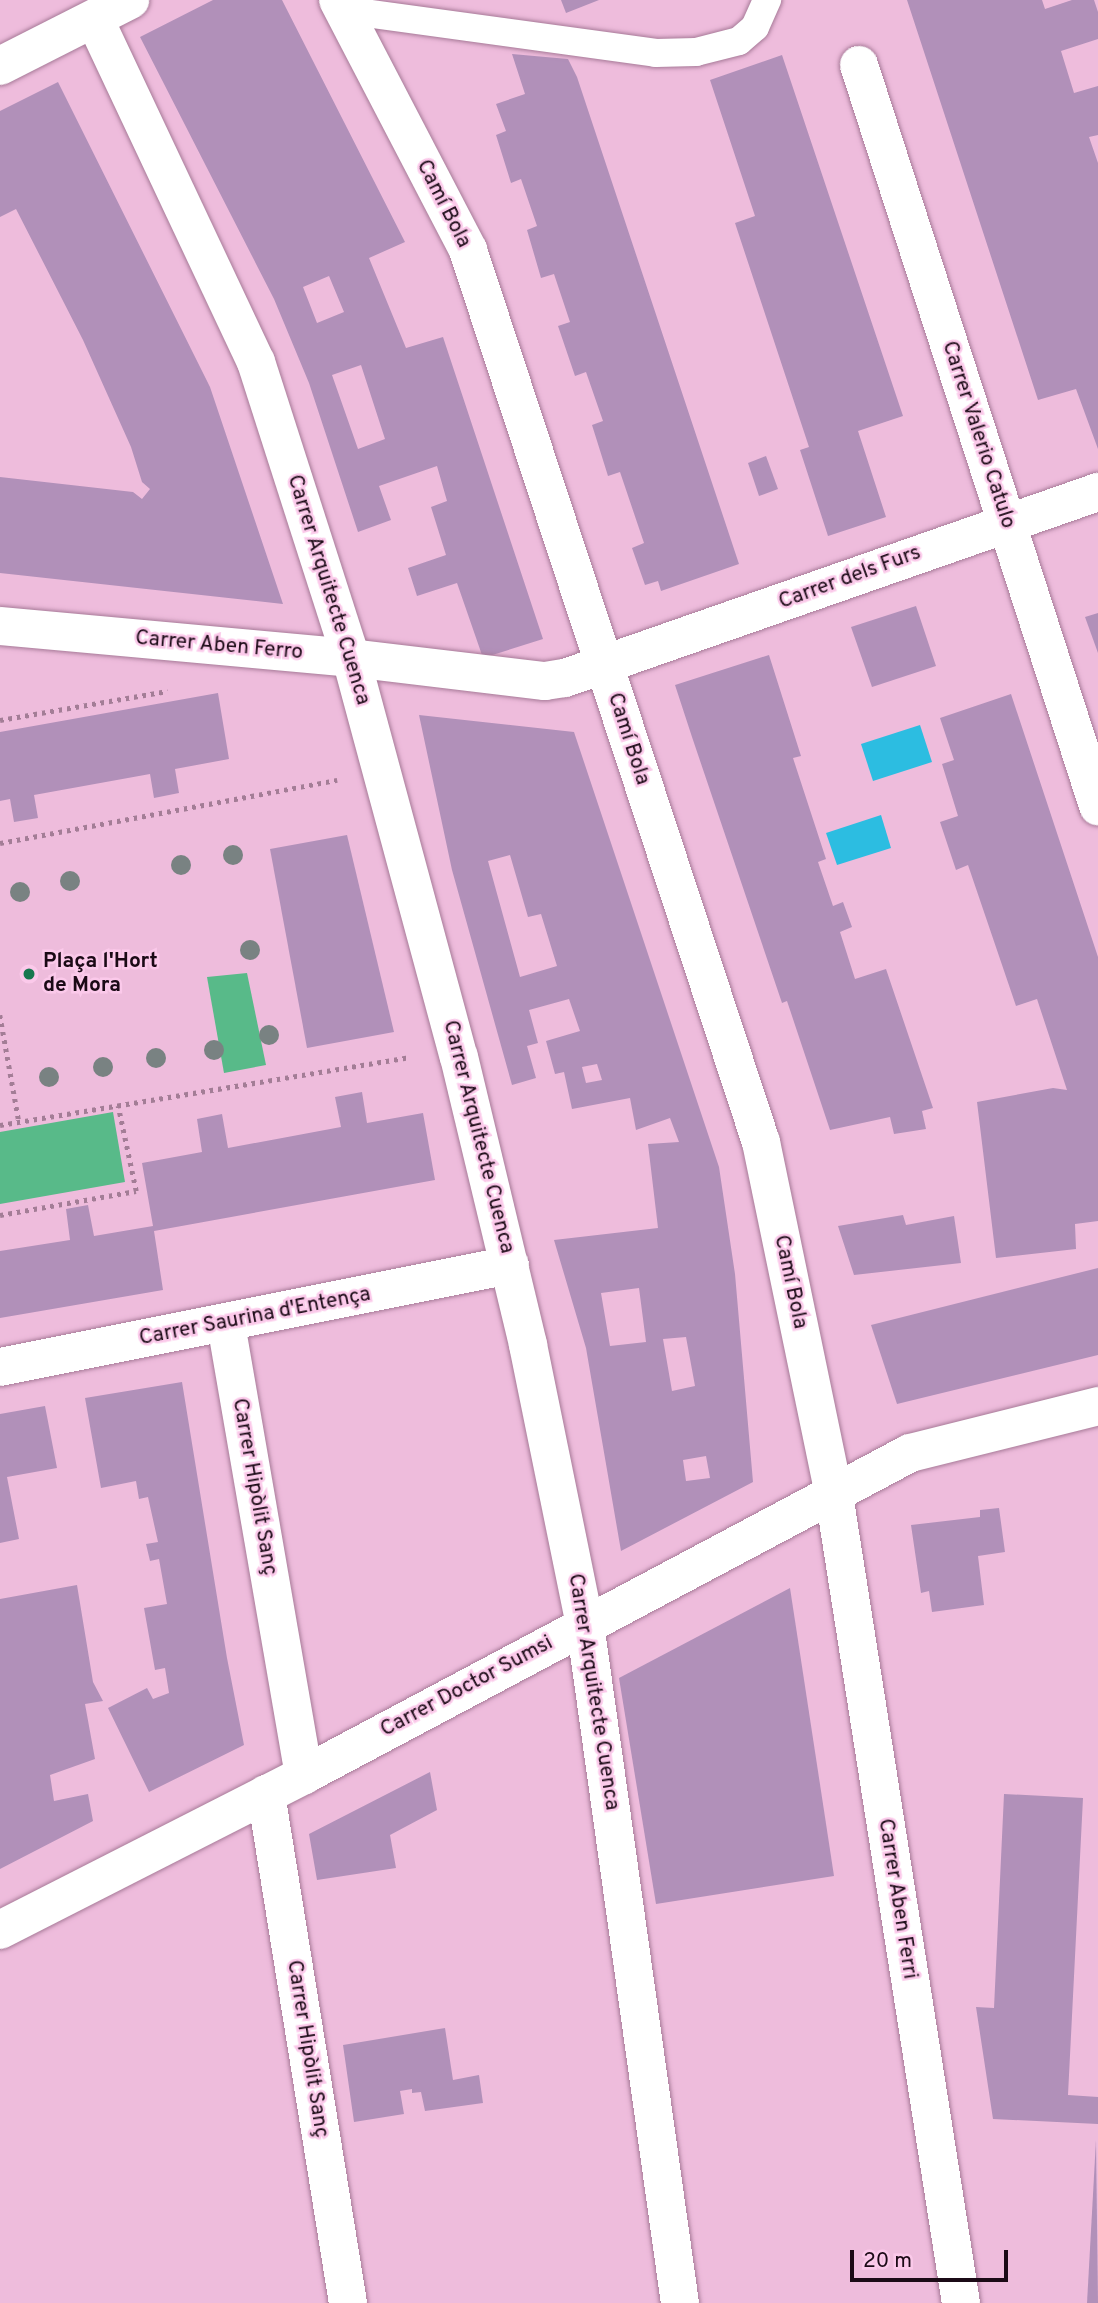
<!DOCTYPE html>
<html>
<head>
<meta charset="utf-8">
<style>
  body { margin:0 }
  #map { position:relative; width:1098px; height:2303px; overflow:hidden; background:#eebcdc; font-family:Overpass,sans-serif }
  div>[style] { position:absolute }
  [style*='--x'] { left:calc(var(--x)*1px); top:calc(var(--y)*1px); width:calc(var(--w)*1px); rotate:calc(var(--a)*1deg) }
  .green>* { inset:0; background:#58ba89 }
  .water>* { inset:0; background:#2cbde1 }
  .building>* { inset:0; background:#b190b9 }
  .path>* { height:4.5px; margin-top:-2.25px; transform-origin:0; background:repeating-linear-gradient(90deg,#a37d96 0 3.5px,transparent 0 8.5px) }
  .roads { filter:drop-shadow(0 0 2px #a77a98) drop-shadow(0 0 2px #a77a98) }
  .lane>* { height:28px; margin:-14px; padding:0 14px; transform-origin:14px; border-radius:14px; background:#fff }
  .street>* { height:38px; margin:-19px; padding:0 19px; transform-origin:19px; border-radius:19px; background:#fff }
  .trees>* { width:20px; height:20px; margin:-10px; border-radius:50%; background:#798282 }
  .dots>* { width:19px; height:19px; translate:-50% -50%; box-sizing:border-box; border:4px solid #fbc9ea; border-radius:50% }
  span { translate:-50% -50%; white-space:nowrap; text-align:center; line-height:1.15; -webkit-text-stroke:5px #fbc9ea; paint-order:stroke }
  .street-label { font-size:21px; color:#1b0a16 }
  .poi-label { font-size:21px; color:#1b0a16; font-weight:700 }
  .left { translate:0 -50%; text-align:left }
  .scale { position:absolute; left:850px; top:2250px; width:158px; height:32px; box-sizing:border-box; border:4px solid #1b0a16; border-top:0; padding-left:9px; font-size:21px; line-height:24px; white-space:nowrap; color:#1b0a16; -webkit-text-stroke:5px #fbc9ea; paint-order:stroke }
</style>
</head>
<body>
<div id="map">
  <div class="green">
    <div style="clip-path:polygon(247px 973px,266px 1065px,224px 1073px,207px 977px)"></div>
    <div style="clip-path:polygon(113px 1112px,125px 1182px,0 1204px,0 1132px)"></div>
  </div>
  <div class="water">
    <div style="clip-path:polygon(920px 725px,932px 762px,873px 781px,861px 744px)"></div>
    <div style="clip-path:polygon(881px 815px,891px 848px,837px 865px,826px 833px)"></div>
  </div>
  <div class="building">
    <div style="clip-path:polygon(evenodd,213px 0,282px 0,405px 242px,369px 258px,406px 348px,443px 337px,543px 639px,483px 658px,457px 583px,417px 596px,408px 568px,446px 555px,431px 507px,447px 501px,437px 466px,379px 486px,391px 520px,358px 532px,309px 383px,274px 299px,140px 37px,213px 0,329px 276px,344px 312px,317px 323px,303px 287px,329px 276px,213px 0,361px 365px,385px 439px,358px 449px,332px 375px,361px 365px)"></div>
    <div style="clip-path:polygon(561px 0,599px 0,566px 13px)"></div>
    <div style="clip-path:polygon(907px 0,1042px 0,1045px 9px,1072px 0,1094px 0,1098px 12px,1098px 39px,1061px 51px,1074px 93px,1098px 86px,1098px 135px,1089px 137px,1098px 163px,1098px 449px,1076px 389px,1038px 400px)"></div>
    <div style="clip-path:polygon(512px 54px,568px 59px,577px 77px,739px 564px,661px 591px,658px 581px,645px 585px,632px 548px,644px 543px,620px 472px,608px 476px,592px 425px,603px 421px,595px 398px,586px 372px,575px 376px,558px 326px,570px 322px,554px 274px,541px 278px,527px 230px,537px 226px,521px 179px,511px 183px,496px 135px,506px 131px,496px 104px,525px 94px)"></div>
    <div style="clip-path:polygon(782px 55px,903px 416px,858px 431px,886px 517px,828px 536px,800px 450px,809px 447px,735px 223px,755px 216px,710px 80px)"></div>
    <div style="clip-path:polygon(58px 82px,210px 387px,283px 604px,0 573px,0 477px,133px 492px,142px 499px,150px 489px,142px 482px,131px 447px,83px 340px,16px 209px,0 217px,0 111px)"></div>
    <div style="clip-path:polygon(766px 456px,778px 489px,759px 496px,748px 463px)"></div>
    <div style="clip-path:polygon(916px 606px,936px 666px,872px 687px,851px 627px)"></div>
    <div style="clip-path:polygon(1098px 613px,1098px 653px,1085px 617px)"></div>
    <div style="clip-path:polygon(769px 655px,801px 756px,793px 758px,826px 859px,818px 862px,833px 906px,843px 902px,852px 927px,840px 932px,855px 979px,886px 969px,933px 1108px,922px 1111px,926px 1129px,894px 1134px,890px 1117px,830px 1130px,787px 1001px,782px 1003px,692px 737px,675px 685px)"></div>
    <div style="clip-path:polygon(218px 693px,229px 759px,175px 769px,179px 793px,154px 798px,150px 774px,34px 795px,38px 818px,14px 822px,10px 799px,0 801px,0 732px)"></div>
    <div style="clip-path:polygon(1011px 694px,1098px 957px,1098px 1221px,1075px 1224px,1076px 1249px,996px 1258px,977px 1102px,1053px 1088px,1067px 1090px,1037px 999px,1016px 1006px,968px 865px,956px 870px,940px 822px,958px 816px,942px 764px,954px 760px,940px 718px)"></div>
    <div style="clip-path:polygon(evenodd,419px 715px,574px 732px,719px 1167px,735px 1274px,753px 1482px,621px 1551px,586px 1348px,554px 1240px,658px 1228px,648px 1144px,679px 1142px,670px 1118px,636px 1130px,630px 1098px,572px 1109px,564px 1072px,555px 1074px,546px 1041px,580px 1031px,569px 999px,529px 1010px,538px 1043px,527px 1046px,536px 1078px,512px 1085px,452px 870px,419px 715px,510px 855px,528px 917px,541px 914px,557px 966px,520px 977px,488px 861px,510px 855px,419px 715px,597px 1064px,602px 1080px,586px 1083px,582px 1067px,597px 1064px,419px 715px,639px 1288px,646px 1342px,610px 1346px,601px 1293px,639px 1288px,419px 715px,686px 1337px,695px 1386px,672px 1391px,663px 1339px,686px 1337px,419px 715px,706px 1456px,710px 1478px,686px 1481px,683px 1460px,706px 1456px)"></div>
    <div style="clip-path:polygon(347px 835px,394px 1032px,307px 1048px,270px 849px)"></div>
    <div style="clip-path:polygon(362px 1092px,367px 1123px,423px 1113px,435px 1180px,154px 1231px,163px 1290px,0 1318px,0 1251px,70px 1240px,66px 1209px,88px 1205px,94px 1236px,153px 1226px,142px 1163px,202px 1152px,197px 1119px,222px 1114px,228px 1148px,341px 1127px,335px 1097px)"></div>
    <div style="clip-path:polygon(903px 1215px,906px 1225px,954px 1216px,961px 1263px,854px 1275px,838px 1226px)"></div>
    <div style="clip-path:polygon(1098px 1268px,1098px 1355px,897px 1404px,871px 1325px)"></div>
    <div style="clip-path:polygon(182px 1382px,227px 1658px,244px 1745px,149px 1792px,108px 1708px,147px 1688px,153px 1699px,169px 1693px,165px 1668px,155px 1670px,144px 1608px,167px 1604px,159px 1559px,150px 1561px,146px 1544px,158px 1542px,148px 1497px,139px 1499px,136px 1481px,101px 1488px,85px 1398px)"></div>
    <div style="clip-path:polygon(45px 1406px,57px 1468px,7px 1477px,19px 1539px,0 1543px,0 1414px)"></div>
    <div style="clip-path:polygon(999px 1508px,1005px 1552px,978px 1556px,984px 1605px,932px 1612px,929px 1591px,921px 1593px,911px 1525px,980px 1517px,980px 1510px)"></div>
    <div style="clip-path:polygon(77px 1585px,93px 1682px,103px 1701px,85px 1704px,95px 1759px,50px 1775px,54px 1801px,88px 1794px,93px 1821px,0 1869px,0 1599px)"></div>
    <div style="clip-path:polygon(790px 1588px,834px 1876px,656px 1904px,619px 1678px)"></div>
    <div style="clip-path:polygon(430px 1772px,437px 1810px,390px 1835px,396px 1868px,317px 1880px,309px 1834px)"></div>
    <div style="clip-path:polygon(1004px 1794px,1083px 1798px,1068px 2095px,1098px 2097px,1098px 2124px,993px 2119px,976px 2007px,994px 2008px)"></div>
    <div style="clip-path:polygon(445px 2028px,453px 2080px,479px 2075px,483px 2103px,425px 2111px,421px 2092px,412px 2093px,412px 2089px,400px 2091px,404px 2114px,354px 2122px,343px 2045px)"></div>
    <div style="clip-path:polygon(1096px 2140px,1098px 2303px,1087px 2303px)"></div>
  </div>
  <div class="path">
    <div style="--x:0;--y:720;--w:170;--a:-9.8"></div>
    <div style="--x:0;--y:843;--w:343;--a:-10.6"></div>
    <div style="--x:0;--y:1015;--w:109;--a:79.9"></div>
    <div style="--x:0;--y:1125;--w:416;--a:-9.4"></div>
    <div style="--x:0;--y:1215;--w:138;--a:-10"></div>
    <div style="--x:136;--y:1191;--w:87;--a:-102"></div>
  </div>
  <div class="roads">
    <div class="lane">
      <div style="--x:343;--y:10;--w:316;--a:7.8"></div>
      <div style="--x:656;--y:53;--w:40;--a:-1.4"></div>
      <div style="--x:696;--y:52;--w:44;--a:-14.3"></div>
      <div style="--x:739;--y:41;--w:21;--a:-41"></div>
      <div style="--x:755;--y:27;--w:30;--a:-66"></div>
    </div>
    <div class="street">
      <div style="--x:338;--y:0;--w:282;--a:62.5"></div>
      <div style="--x:468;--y:250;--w:939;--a:71.82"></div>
      <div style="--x:761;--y:1142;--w:360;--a:78.3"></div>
      <div style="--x:834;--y:1495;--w:818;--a:81.07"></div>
      <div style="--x:95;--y:20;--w:378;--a:64.8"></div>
      <div style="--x:256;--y:362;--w:311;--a:72.2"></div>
      <div style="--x:351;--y:658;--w:413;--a:74.9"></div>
      <div style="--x:459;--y:1057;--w:296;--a:76.5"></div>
      <div style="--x:528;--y:1345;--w:285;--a:78.5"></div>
      <div style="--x:585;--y:1624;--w:686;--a:82.04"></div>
      <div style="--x:859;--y:65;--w:779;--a:72.12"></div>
      <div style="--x:0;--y:66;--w:146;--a:-26.9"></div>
      <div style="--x:0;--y:626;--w:352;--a:5.2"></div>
      <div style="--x:351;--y:658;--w:195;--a:6.8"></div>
      <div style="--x:545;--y:681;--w:20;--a:-9"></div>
      <div style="--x:565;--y:678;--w:565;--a:-19.24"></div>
      <div style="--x:226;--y:1324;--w:458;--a:80.2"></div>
      <div style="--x:0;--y:1367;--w:520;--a:-11.31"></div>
      <div style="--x:266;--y:1794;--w:516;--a:80.85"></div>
      <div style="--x:0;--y:1930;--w:341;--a:-27"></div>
      <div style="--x:304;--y:1775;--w:686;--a:-27.98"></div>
      <div style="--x:910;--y:1453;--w:194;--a:-14"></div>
    </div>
  </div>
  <div class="trees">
    <div style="left:233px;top:855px"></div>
    <div style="left:181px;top:865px"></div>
    <div style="left:70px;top:881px"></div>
    <div style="left:20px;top:892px"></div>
    <div style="left:250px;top:950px"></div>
    <div style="left:269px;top:1035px"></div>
    <div style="left:214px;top:1050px"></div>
    <div style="left:156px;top:1058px"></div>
    <div style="left:103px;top:1067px"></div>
    <div style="left:49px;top:1077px"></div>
  </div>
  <div class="dots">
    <div style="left:29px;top:974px;background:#17784f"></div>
  </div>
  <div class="street-label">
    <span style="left:443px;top:204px;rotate:63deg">Camí Bola</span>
    <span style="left:978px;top:435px;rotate:72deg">Carrer Valerio Catulo</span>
    <span style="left:850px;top:578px;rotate:-20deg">Carrer dels Furs</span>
    <span style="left:328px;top:590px;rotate:73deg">Carrer Arquitecte Cuenca</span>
    <span style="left:219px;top:646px;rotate:5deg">Carrer Aben Ferro</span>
    <span style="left:628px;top:739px;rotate:72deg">Camí Bola</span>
    <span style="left:478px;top:1137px;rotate:76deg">Carrer Arquitecte Cuenca</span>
    <span style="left:790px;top:1282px;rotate:78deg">Camí Bola</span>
    <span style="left:255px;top:1317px;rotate:-11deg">Carrer Saurina d'Entença</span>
    <span style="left:254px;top:1487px;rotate:80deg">Carrer Hipòlit Sanç</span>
    <span style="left:467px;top:1687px;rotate:-28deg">Carrer Doctor Sumsi</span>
    <span style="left:593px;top:1692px;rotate:81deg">Carrer Arquitecte Cuenca</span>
    <span style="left:897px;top:1899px;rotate:81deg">Carrer Aben Ferri</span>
    <span style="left:307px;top:2049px;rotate:81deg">Carrer Hipòlit Sanç</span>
  </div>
  <div class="poi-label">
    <span class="left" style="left:43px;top:974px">Plaça l'Hort<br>de Mora</span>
  </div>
  <div class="scale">20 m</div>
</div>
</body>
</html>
